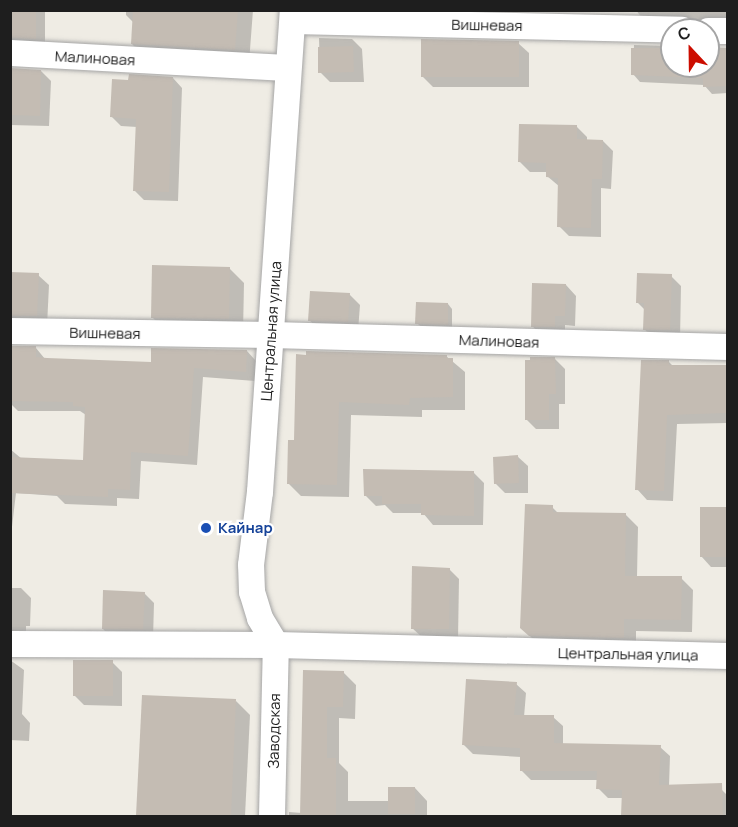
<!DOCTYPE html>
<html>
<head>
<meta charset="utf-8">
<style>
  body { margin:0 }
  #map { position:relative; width:738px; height:827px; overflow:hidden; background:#efece4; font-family:Manrope,sans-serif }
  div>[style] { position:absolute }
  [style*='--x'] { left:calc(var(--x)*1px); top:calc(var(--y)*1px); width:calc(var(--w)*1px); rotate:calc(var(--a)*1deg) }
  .shadow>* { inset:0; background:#0003 }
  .building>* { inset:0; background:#c4bcb3 }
  .roads { filter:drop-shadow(0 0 2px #a5a5a5) drop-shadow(0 0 2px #a5a5a5) }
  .street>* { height:26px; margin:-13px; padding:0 13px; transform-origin:13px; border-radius:13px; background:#fff }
  .dots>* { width:16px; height:16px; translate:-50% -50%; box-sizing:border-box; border:3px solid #fff; border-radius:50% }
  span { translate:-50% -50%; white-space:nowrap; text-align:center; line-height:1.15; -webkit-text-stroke:4.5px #fff; paint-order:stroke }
  .street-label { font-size:15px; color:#1e1e1e }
  .transit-label { font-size:15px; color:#164399; font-weight:700 }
  .left { translate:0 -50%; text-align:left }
  .frame { position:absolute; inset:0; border:12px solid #1e1e1e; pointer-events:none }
  .north { position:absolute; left:660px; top:18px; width:60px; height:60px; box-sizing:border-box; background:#fff; border:2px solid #a5a5a5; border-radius:50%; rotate:338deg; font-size:16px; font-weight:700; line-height:24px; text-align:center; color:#1e1e1e }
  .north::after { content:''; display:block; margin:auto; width:21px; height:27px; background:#cc0d00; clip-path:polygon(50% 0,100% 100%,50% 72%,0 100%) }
</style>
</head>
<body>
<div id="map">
  <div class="shadow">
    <div style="clip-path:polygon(10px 10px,45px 10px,45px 49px,10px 52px)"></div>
    <div style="clip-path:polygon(126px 10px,253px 10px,249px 63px,146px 58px,132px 44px,133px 22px,126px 15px)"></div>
    <div style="clip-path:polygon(425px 10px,464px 10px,463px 19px,433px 18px)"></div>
    <div style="clip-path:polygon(636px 10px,728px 10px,728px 23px,704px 30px,692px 22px,644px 21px)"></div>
    <div style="clip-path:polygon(319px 38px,352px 39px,362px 49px,364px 82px,330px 82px,320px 72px)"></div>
    <div style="clip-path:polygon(518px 43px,529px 53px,529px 87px,433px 87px,423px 77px)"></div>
    <div style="clip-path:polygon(634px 45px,672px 46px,672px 66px,708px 66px,708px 47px,728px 48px,728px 93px,712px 94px,704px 85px,640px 82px,633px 74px)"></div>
    <div style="clip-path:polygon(10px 70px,41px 71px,51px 81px,49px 126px,10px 125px)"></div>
    <div style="clip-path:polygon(173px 78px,182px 88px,178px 201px,144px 200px,135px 191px,137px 127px,121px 126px,112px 117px)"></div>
    <div style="clip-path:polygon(577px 127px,587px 137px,587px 140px,603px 141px,613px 151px,611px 189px,601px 188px,601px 237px,569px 236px,559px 226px,560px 187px,547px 176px,548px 172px,530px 172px,520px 162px)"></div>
    <div style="clip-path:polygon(229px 268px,244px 283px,243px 333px,167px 332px,153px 318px)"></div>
    <div style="clip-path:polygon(10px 274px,38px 275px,49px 285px,47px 326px,10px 321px)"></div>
    <div style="clip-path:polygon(671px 276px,681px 286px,680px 340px,655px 339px,644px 329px,645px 310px,637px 302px)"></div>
    <div style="clip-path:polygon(566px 285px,576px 296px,575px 326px,565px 325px,565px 337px,543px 336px,532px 326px)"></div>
    <div style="clip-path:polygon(349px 294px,360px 305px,358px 331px,320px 330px,309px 320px)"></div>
    <div style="clip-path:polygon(448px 304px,452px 309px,452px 329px,422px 328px,417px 323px)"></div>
    <div style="clip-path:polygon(10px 347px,36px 348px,45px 359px,152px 364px,247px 351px,256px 361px,255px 381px,203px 377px,197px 465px,141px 461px,139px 499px,117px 498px,117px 506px,65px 504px,57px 496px,16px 493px,10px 544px,10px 449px,22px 459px,84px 462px,86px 415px,80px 411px,18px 411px,10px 403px)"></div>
    <div style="clip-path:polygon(298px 356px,446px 356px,465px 372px,465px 410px,422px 410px,422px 417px,351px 415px,349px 497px,301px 496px,289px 484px,296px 442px)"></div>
    <div style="clip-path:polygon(555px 359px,565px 369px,565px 404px,559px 404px,559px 429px,536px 429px,526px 419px)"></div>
    <div style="clip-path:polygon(669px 362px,674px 367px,728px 368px,728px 423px,677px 424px,673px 501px,647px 500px,637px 489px)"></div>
    <div style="clip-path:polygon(517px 456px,528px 466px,528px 493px,505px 493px,495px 483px)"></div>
    <div style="clip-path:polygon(474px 473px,484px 483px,483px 525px,433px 525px,423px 513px,393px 513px,385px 505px,376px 506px,365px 495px)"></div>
    <div style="clip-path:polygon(552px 507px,559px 514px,625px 514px,638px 527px,637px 577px,681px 578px,693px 590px,692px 632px,636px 631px,636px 650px,535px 641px,522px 628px)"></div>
    <div style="clip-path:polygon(728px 508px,728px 567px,711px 567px,701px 556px)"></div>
    <div style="clip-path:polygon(449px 569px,459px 579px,458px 639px,423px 638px,412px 628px)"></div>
    <div style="clip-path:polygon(10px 588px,21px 588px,31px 598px,30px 626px,26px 626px,26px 638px,10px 642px)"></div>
    <div style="clip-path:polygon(144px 593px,154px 603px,153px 639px,113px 639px,103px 629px)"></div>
    <div style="clip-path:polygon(10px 660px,24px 670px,22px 714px,30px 723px,29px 741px,10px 740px)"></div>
    <div style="clip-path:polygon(112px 662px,122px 672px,122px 706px,84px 705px,74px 695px)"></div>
    <div style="clip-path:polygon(304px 672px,343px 672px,356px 685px,355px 719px,339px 718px,339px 763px,348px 772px,348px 801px,389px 801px,415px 788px,427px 801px,427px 816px,289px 816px,289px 812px,302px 813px)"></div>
    <div style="clip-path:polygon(516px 684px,526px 693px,524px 717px,553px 717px,563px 726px,563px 744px,660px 747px,670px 756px,669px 786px,716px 784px,726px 794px,726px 816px,623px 816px,623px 798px,608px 798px,598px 788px,598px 780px,531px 780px,521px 770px,521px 757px,473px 754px,463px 744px)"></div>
    <div style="clip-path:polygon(236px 701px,250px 715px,245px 816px,151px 816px,138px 804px)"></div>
  </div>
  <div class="building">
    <div style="clip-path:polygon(10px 10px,36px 10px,36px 39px,10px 38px)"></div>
    <div style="clip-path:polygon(133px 10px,238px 10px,235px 50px,131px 44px)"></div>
    <div style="clip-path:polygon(421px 39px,519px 41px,519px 77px,421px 77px)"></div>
    <div style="clip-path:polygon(353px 46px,354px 72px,318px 73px,318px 47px)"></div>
    <div style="clip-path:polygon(631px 48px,672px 48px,672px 66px,708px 66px,708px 48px,728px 48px,728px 86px,703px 87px,703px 78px,631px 75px)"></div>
    <div style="clip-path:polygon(10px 68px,41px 70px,40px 116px,10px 115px)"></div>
    <div style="clip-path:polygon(129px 74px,173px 77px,169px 192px,133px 191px,136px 119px,110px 117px,112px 79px,128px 80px)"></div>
    <div style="clip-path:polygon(519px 124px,577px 125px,577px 139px,603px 140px,602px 179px,592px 179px,591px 228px,557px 227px,558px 178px,546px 177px,546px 163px,518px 162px)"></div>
    <div style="clip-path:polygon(152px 265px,230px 267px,229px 319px,151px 318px)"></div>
    <div style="clip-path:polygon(10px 272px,39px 273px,37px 316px,10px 316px)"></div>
    <div style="clip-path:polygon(637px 273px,672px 274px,670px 330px,643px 330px,644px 303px,636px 303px)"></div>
    <div style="clip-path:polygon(532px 283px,566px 284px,565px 316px,555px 316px,555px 327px,531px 327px)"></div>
    <div style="clip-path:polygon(310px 291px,350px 293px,348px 322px,308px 321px)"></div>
    <div style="clip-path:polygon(416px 302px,448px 303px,448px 325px,415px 324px)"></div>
    <div style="clip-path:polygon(10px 346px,36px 346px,36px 357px,47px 358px,151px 362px,151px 348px,247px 350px,246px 372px,194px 368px,188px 456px,131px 452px,130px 490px,108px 489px,108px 497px,10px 493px,10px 457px,83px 460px,85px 407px,73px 406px,73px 402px,10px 401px)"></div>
    <div style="clip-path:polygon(306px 351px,447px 355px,447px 358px,453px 358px,453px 397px,410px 398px,409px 405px,339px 402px,337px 485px,287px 484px,288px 440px,294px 440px,296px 354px,306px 355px)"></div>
    <div style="clip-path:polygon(530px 357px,555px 357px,556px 394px,549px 394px,549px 420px,525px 420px,525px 360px,530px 360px)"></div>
    <div style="clip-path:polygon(641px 360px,669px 360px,669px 365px,728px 365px,726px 413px,667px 415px,664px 491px,635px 490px)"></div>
    <div style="clip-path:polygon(518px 455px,519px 483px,494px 484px,493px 457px)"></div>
    <div style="clip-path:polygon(363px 469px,474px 471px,474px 516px,421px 515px,421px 504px,382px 504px,382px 496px,364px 496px)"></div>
    <div style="clip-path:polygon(525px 504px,553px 505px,553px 512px,626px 513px,625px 576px,682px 576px,681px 620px,624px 619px,624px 638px,529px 636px,520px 628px)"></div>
    <div style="clip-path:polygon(700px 507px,728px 507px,728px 557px,700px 557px)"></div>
    <div style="clip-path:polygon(412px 566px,450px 568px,449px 629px,411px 629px)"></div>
    <div style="clip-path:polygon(103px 590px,145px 592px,143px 630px,102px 629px)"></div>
    <div style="clip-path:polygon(73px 660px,113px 660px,113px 696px,73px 696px)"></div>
    <div style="clip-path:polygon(303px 670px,344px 671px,343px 707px,327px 707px,327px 758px,336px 758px,336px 816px,300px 816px)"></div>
    <div style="clip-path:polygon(466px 679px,517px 682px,514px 715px,554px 715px,554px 743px,661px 745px,659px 785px,722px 783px,723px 816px,621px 816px,622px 790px,596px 789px,597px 771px,520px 771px,520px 748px,462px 745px)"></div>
    <div style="clip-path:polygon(142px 695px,236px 699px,231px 816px,136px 816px)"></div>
    <div style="clip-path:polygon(388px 787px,415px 787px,415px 814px,388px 814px)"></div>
  </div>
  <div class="roads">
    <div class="street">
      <div style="--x:293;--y:21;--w:389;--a:1.3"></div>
      <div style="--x:708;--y:31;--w:20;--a:0"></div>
      <div style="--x:10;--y:53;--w:278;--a:3.1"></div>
      <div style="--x:10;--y:331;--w:261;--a:0.9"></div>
      <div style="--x:271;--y:335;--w:457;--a:1.5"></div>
      <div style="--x:10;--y:644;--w:266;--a:0.2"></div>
      <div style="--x:276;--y:645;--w:452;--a:1.4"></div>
      <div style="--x:276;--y:645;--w:31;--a:-121"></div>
      <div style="--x:260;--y:618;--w:27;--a:-107"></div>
      <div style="--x:252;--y:592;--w:27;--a:-92"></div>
      <div style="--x:251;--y:565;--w:74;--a:-83"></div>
      <div style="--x:260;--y:492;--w:483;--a:-86.1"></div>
      <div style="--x:272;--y:816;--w:171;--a:-88.7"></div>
    </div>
  </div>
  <div class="dots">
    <div style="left:206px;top:528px;background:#1a4fb4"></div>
  </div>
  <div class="street-label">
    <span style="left:487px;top:25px;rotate:1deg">Вишневая</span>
    <span style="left:95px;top:58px;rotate:3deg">Малиновая</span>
    <span style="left:271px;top:331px;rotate:-86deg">Центральная улица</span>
    <span style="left:105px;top:333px;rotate:1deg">Вишневая</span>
    <span style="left:499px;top:341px;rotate:2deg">Малиновая</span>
    <span style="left:628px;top:654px;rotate:1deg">Центральная улица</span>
    <span style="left:274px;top:731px;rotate:-89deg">Заводская</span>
  </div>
  <div class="transit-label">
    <span class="left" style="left:218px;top:528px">Кайнар</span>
  </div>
  <div class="frame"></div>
  <div class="north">С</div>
</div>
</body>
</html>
